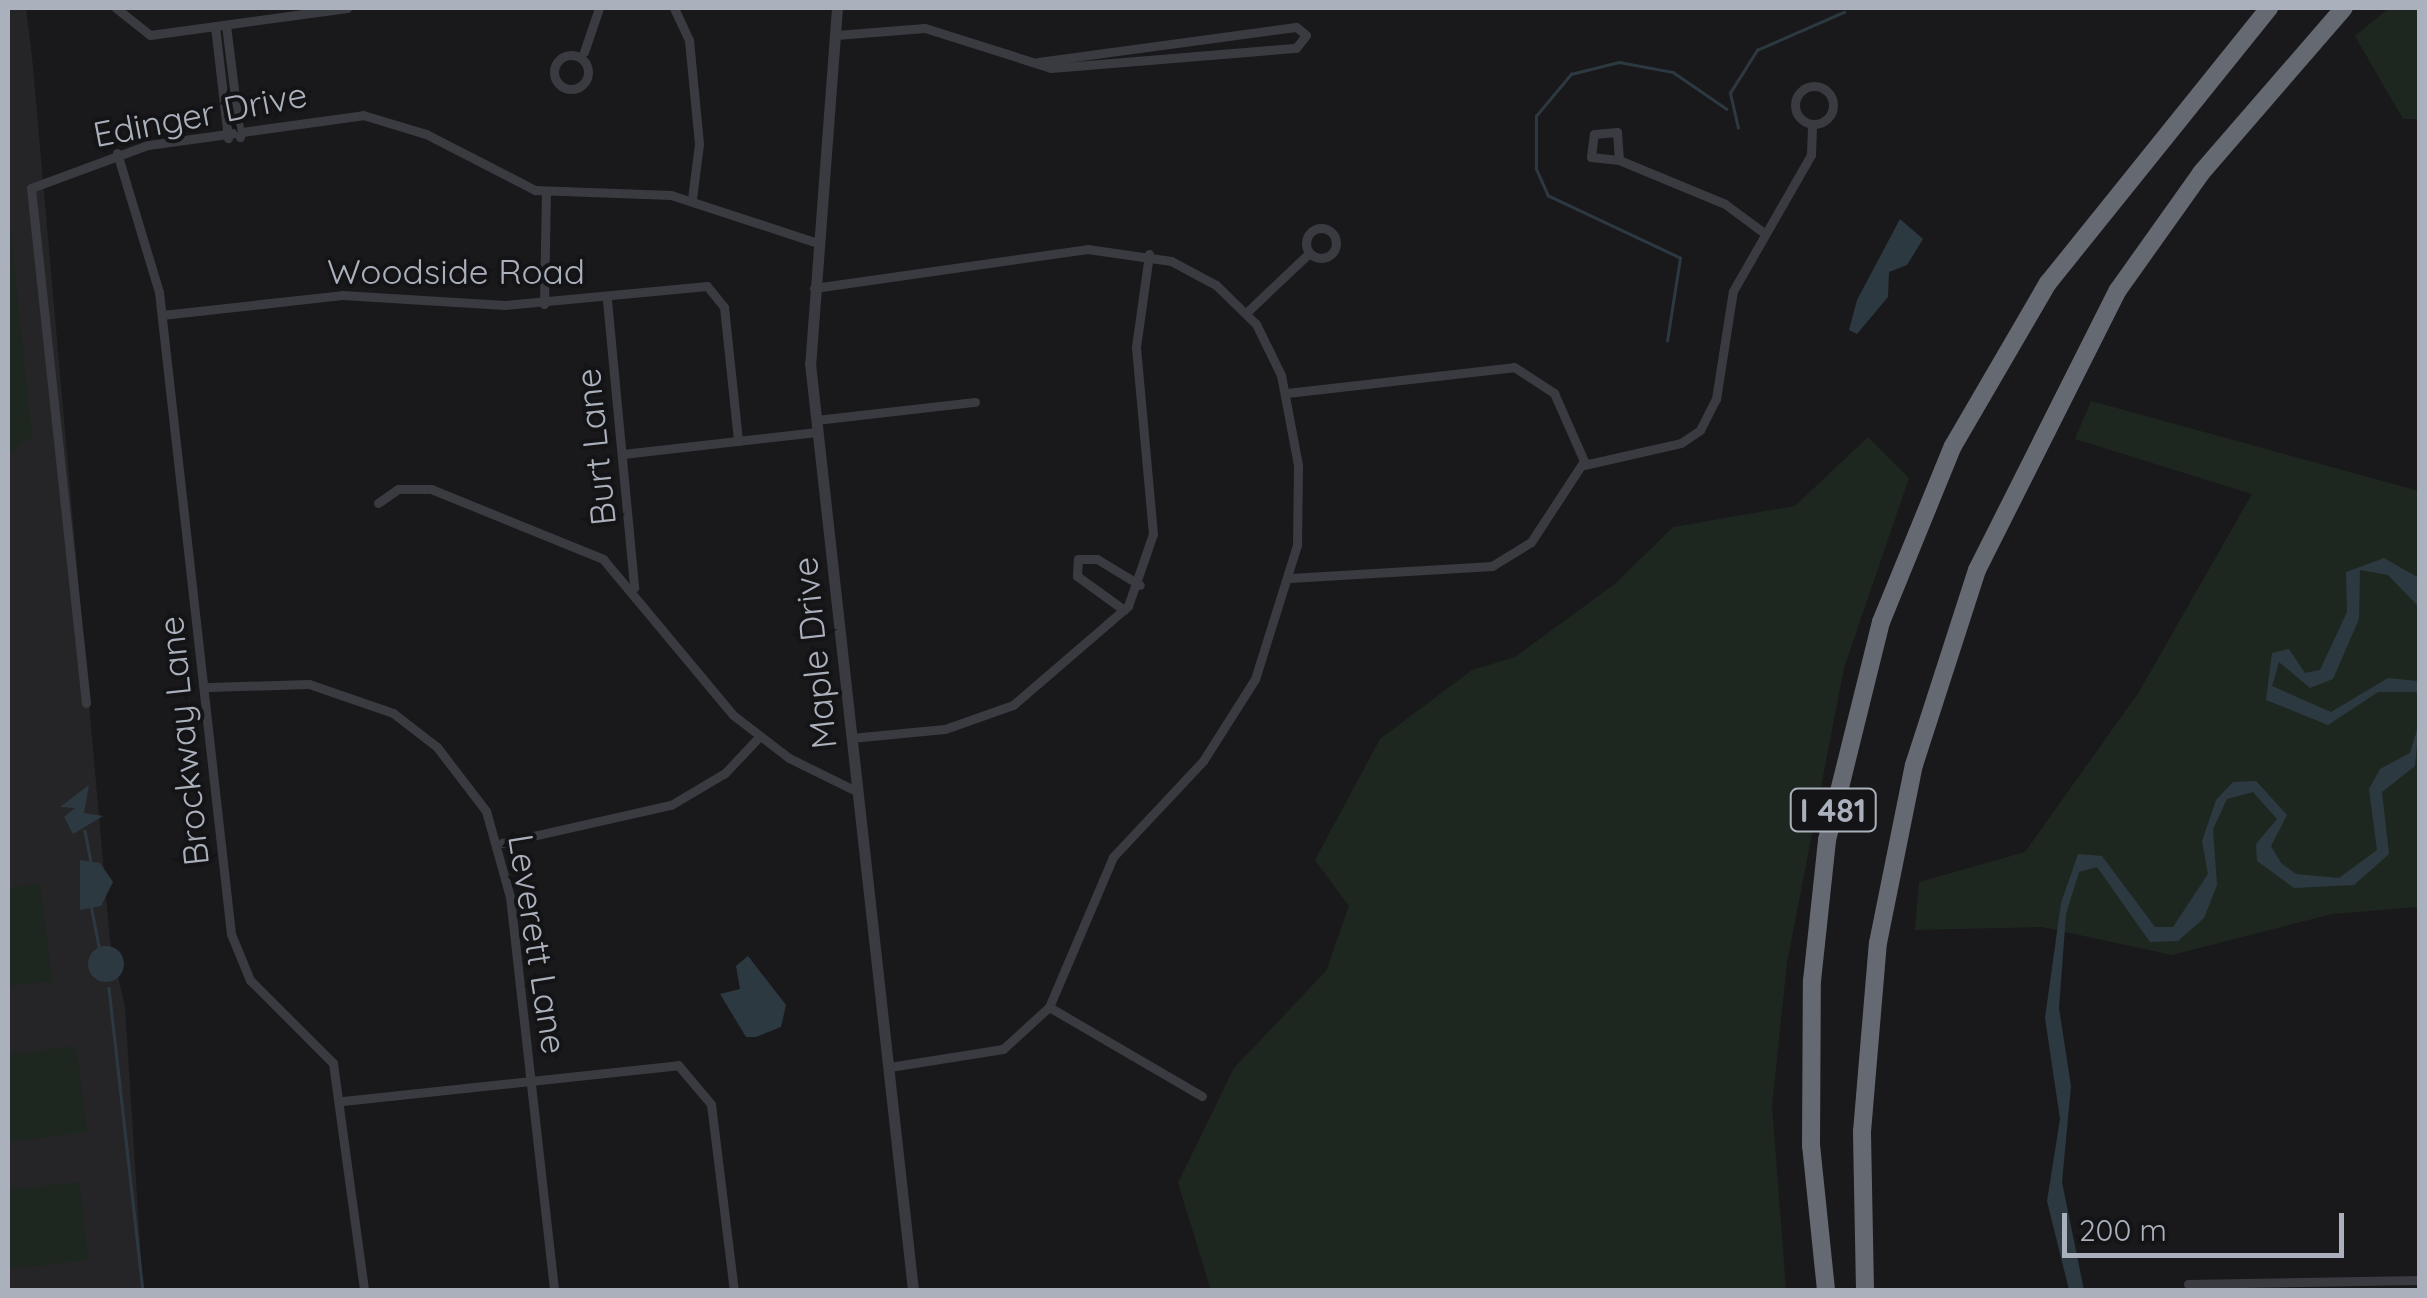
<!DOCTYPE html>
<html>
<head>
<meta charset="utf-8">
<style>
  body { margin:0 }
  #map { position:relative; width:2427px; height:1298px; overflow:hidden; background:#19191b; font-family:Quicksand,sans-serif }
  div>[style] { position:absolute }
  [style*='--x'] { left:calc(var(--x)*1px); top:calc(var(--y)*1px); width:calc(var(--w)*1px); rotate:calc(var(--a)*1deg) }
  .built>* { inset:0; background:#252528 }
  .green>* { inset:0; background:#1e271f }
  .water>* { inset:0; background:#2d3941 }
  .round { border-radius:50% }
  .stream>* { height:2.5px; margin:-1.25px; padding:0 1.25px; transform-origin:1.25px; border-radius:1.25px; background:#2d3941 }
  .minor>* { height:9px; margin:-4.5px; padding:0 4.5px; transform-origin:4.5px; border-radius:4.5px; background:#393b41 }
  .minor>.ring { margin:-4.5px; padding:0; box-sizing:content-box; background:none; border:9px solid #393b41; border-radius:50% }
  .tertiary>* { height:11px; margin:-5.5px; padding:0 5.5px; transform-origin:5.5px; border-radius:5.5px; background:#393b41 }
  .motorway>* { height:18px; margin:-9px; padding:0 9px; transform-origin:9px; border-radius:9px; background:#656972 }
  span { translate:-50% -50%; white-space:nowrap; text-align:center; line-height:1.15; -webkit-text-stroke:8px #141416; paint-order:stroke }
  .shield-label span { padding:2px 8px; background:#141416; border:2px solid; border-radius:8px; -webkit-text-stroke-width:0 }
  .shield-label { font-size:32px; color:#aab0bc; font-weight:700 }
  .street-label { font-size:35px; color:#aab0bc }
  .frame { position:absolute; inset:0; border:10px solid #aab0bc; pointer-events:none }
  .scale { position:absolute; left:2062px; top:1213px; width:282px; height:45px; box-sizing:border-box; border:5px solid #aab0bc; border-top:0; padding-left:12px; font-size:30px; line-height:35px; white-space:nowrap; color:#aab0bc; -webkit-text-stroke:8px #141416; paint-order:stroke }
</style>
</head>
<body>
<div id="map">
  <div class="built">
    <div style="clip-path:polygon(8px 8px,26px 8px,32px 56px,110px 941px,125px 1007px,143px 1290px,8px 1290px)"></div>
  </div>
  <div class="green">
    <div style="clip-path:polygon(2389px 8px,2419px 8px,2419px 119px,2403px 119px,2355px 36px)"></div>
    <div style="clip-path:polygon(8px 207px,32px 436px,8px 455px)"></div>
    <div style="clip-path:polygon(2091px 401px,2419px 491px,2419px 907px,2332px 914px,2172px 955px,2042px 927px,1915px 930px,1919px 882px,2025px 852px,2139px 692px,2252px 494px,2075px 439px)"></div>
    <div style="clip-path:polygon(1868px 437px,1909px 478px,1844px 668px,1787px 963px,1772px 1105px,1786px 1290px,1211px 1290px,1178px 1183px,1234px 1068px,1326px 971px,1349px 906px,1315px 860px,1380px 739px,1472px 670px,1515px 657px,1616px 583px,1673px 527px,1795px 506px)"></div>
    <div style="clip-path:polygon(40px 884px,52px 981px,8px 986px,8px 888px)"></div>
    <div style="clip-path:polygon(76px 1046px,87px 1132px,8px 1142px,8px 1055px)"></div>
    <div style="clip-path:polygon(80px 1182px,88px 1260px,8px 1269px,8px 1190px)"></div>
  </div>
  <div class="water">
    <div style="clip-path:polygon(1900px 219px,1923px 239px,1907px 265px,1889px 272px,1888px 297px,1857px 334px,1849px 330px,1857px 300px)"></div>
    <div style="clip-path:polygon(2384px 558px,2419px 578px,2419px 607px,2388px 575px,2360px 570px,2359px 619px,2333px 679px,2310px 688px,2279px 662px,2272px 686px,2331px 712px,2388px 678px,2418px 681px,2419px 692px,2378px 692px,2328px 725px,2266px 700px,2272px 653px,2289px 649px,2305px 673px,2320px 670px,2347px 612px,2346px 572px)"></div>
    <div style="clip-path:polygon(2419px 724px,2415px 766px,2382px 792px,2389px 854px,2354px 885px,2294px 888px,2257px 861px,2256px 844px,2277px 819px,2253px 792px,2227px 799px,2213px 829px,2217px 885px,2204px 918px,2178px 941px,2150px 942px,2097px 867px,2079px 872px,2066px 914px,2059px 1008px,2071px 1086px,2062px 1182px,2084px 1290px,2069px 1290px,2047px 1201px,2060px 1119px,2045px 1018px,2061px 903px,2078px 854px,2102px 856px,2155px 927px,2173px 927px,2208px 874px,2202px 841px,2216px 800px,2233px 782px,2256px 781px,2287px 815px,2271px 846px,2281px 863px,2296px 874px,2339px 878px,2377px 850px,2369px 789px,2380px 769px,2410px 753px)"></div>
    <div style="clip-path:polygon(89px 785px,84px 813px,103px 816px,73px 834px,64px 817px,75px 808px,60px 807px)"></div>
    <div style="clip-path:polygon(80px 860px,100px 863px,113px 882px,101px 906px,80px 910px)"></div>
    <div class="round" style="left:88px;top:946px;width:36px;height:36px"></div>
    <div style="clip-path:polygon(748px 956px,786px 1005px,781px 1027px,756px 1037px,746px 1037px,720px 994px,740px 989px,736px 966px)"></div>
  </div>
  <div class="stream">
    <div style="--x:1738;--y:128;--w:36;--a:-103"></div>
    <div style="--x:1730;--y:93;--w:51;--a:-57.9"></div>
    <div style="--x:1757;--y:50;--w:95;--a:-23.6"></div>
    <div style="--x:1667;--y:341;--w:84;--a:-81.1"></div>
    <div style="--x:1680;--y:258;--w:146;--a:-154.8"></div>
    <div style="--x:1548;--y:196;--w:30;--a:-114"></div>
    <div style="--x:1536;--y:169;--w:53;--a:-90"></div>
    <div style="--x:1536;--y:116;--w:55;--a:-50.2"></div>
    <div style="--x:1571;--y:74;--w:49;--a:-14"></div>
    <div style="--x:1619;--y:62;--w:55;--a:10.5"></div>
    <div style="--x:1673;--y:72;--w:65;--a:34.4"></div>
    <div style="--x:85;--y:831;--w:32;--a:79"></div>
    <div style="--x:91;--y:905;--w:42;--a:79"></div>
    <div style="--x:109;--y:988;--w:304;--a:83.6"></div>
  </div>
  <div class="minor">
    <div style="--x:116;--y:8;--w:43;--a:38.5"></div>
    <div style="--x:150;--y:35;--w:199;--a:-7.8"></div>
    <div style="--x:674;--y:8;--w:35;--a:65"></div>
    <div style="--x:689;--y:40;--w:104;--a:84.5"></div>
    <div style="--x:699;--y:144;--w:55;--a:97.3"></div>
    <div style="--x:226;--y:25;--w:113;--a:82.9"></div>
    <div style="--x:215;--y:26;--w:113;--a:83.4"></div>
    <div style="--x:836;--y:35;--w:89;--a:-4.5"></div>
    <div style="--x:925;--y:28;--w:132;--a:17.6"></div>
    <div style="--x:1051;--y:68;--w:246;--a:-4.7"></div>
    <div style="--x:1296;--y:48;--w:16;--a:-52"></div>
    <div style="--x:1306;--y:35;--w:13;--a:-141"></div>
    <div style="--x:1296;--y:27;--w:260;--a:172.3"></div>
    <div style="--x:584;--y:52;--w:46;--a:-71.2"></div>
    <div class="ring" style="left:554px;top:55px;width:25px;height:25px"></div>
    <div class="ring" style="left:1795px;top:86px;width:29px;height:29px"></div>
    <div style="--x:117;--y:153;--w:145;--a:73.2"></div>
    <div style="--x:159;--y:292;--w:646;--a:83.6"></div>
    <div style="--x:231;--y:934;--w:50;--a:67.6"></div>
    <div style="--x:250;--y:980;--w:117;--a:45"></div>
    <div style="--x:333;--y:1063;--w:229;--a:82.2"></div>
    <div style="--x:1619;--y:160;--w:28;--a:-174"></div>
    <div style="--x:1591;--y:157;--w:23;--a:-83"></div>
    <div style="--x:1594;--y:134;--w:23;--a:-5"></div>
    <div style="--x:1617;--y:132;--w:28;--a:86"></div>
    <div style="--x:1619;--y:160;--w:115;--a:22.5"></div>
    <div style="--x:1725;--y:204;--w:49;--a:36.6"></div>
    <div class="ring" style="left:1306px;top:228px;width:21px;height:21px"></div>
    <div style="--x:814;--y:288;--w:276;--a:-8.1"></div>
    <div style="--x:1087;--y:249;--w:85;--a:8.1"></div>
    <div style="--x:1171;--y:261;--w:51;--a:28.1"></div>
    <div style="--x:1216;--y:285;--w:56;--a:44.3"></div>
    <div style="--x:1256;--y:324;--w:57;--a:63.9"></div>
    <div style="--x:1281;--y:375;--w:92;--a:79.3"></div>
    <div style="--x:1298;--y:465;--w:80;--a:90.7"></div>
    <div style="--x:1297;--y:545;--w:140;--a:107.4"></div>
    <div style="--x:1255;--y:679;--w:97;--a:122.4"></div>
    <div style="--x:1203;--y:761;--w:132;--a:133.2"></div>
    <div style="--x:1113;--y:857;--w:163;--a:113.1"></div>
    <div style="--x:1049;--y:1007;--w:62;--a:137.6"></div>
    <div style="--x:1003;--y:1049;--w:115;--a:171"></div>
    <div style="--x:607;--y:300;--w:289;--a:84.6"></div>
    <div style="--x:544;--y:304;--w:111;--a:-89"></div>
    <div style="--x:1247;--y:312;--w:83;--a:-43.5"></div>
    <div style="--x:162;--y:315;--w:181;--a:-6.3"></div>
    <div style="--x:342;--y:295;--w:163;--a:3.5"></div>
    <div style="--x:505;--y:305;--w:203;--a:-5.4"></div>
    <div style="--x:707;--y:286;--w:27;--a:51"></div>
    <div style="--x:724;--y:307;--w:135;--a:84"></div>
    <div style="--x:1287;--y:393;--w:228;--a:-6.5"></div>
    <div style="--x:1514;--y:367;--w:48;--a:33"></div>
    <div style="--x:1554;--y:393;--w:74;--a:66.2"></div>
    <div style="--x:1584;--y:461;--w:97;--a:123.2"></div>
    <div style="--x:1531;--y:542;--w:46;--a:148.4"></div>
    <div style="--x:1492;--y:566;--w:202;--a:176.6"></div>
    <div style="--x:816;--y:420;--w:160;--a:-6.5"></div>
    <div style="--x:623;--y:454;--w:195;--a:-6.5"></div>
    <div style="--x:1584;--y:465;--w:99;--a:-12.8"></div>
    <div style="--x:1681;--y:443;--w:23;--a:-34"></div>
    <div style="--x:1700;--y:430;--w:35;--a:-63"></div>
    <div style="--x:1716;--y:399;--w:109;--a:-81.1"></div>
    <div style="--x:1733;--y:291;--w:157;--a:-60.2"></div>
    <div style="--x:1811;--y:155;--w:31;--a:-88"></div>
    <div style="--x:378;--y:503;--w:24;--a:-35"></div>
    <div style="--x:398;--y:489;--w:33;--a:0"></div>
    <div style="--x:431;--y:489;--w:186;--a:22.1"></div>
    <div style="--x:603;--y:559;--w:203;--a:50.2"></div>
    <div style="--x:733;--y:715;--w:71;--a:37.5"></div>
    <div style="--x:789;--y:758;--w:77;--a:26.2"></div>
    <div style="--x:1124;--y:610;--w:58;--a:-144.1"></div>
    <div style="--x:1077;--y:576;--w:17;--a:-87"></div>
    <div style="--x:1078;--y:559;--w:19;--a:0"></div>
    <div style="--x:1097;--y:559;--w:50;--a:31.2"></div>
    <div style="--x:209;--y:687;--w:100;--a:-1.7"></div>
    <div style="--x:309;--y:684;--w:89;--a:19"></div>
    <div style="--x:393;--y:713;--w:56;--a:37.7"></div>
    <div style="--x:437;--y:747;--w:81;--a:52.6"></div>
    <div style="--x:486;--y:811;--w:89;--a:74.4"></div>
    <div style="--x:510;--y:897;--w:395;--a:83.6"></div>
    <div style="--x:86;--y:703;--w:518;--a:-96.1"></div>
    <div style="--x:31;--y:188;--w:125;--a:-20.2"></div>
    <div style="--x:148;--y:145;--w:217;--a:-7.9"></div>
    <div style="--x:363;--y:115;--w:66;--a:16.8"></div>
    <div style="--x:426;--y:134;--w:123;--a:27.2"></div>
    <div style="--x:535;--y:190;--w:136;--a:2.1"></div>
    <div style="--x:671;--y:195;--w:151;--a:18.1"></div>
    <div style="--x:851;--y:738;--w:94;--a:-5.5"></div>
    <div style="--x:945;--y:729;--w:72;--a:-19.4"></div>
    <div style="--x:1013;--y:705;--w:152;--a:-40.7"></div>
    <div style="--x:1128;--y:606;--w:76;--a:-70.9"></div>
    <div style="--x:1153;--y:534;--w:188;--a:-95.2"></div>
    <div style="--x:1136;--y:347;--w:94;--a:-82"></div>
    <div style="--x:502;--y:843;--w:173;--a:-12.7"></div>
    <div style="--x:671;--y:805;--w:63;--a:-30.7"></div>
    <div style="--x:725;--y:773;--w:48;--a:-46.7"></div>
    <div style="--x:1049;--y:1007;--w:177;--a:30.2"></div>
    <div style="--x:343;--y:1101;--w:337;--a:-6.1"></div>
    <div style="--x:678;--y:1065;--w:51;--a:49.8"></div>
    <div style="--x:711;--y:1104;--w:187;--a:83"></div>
    <div style="--x:2188;--y:1284;--w:232;--a:-1"></div>
  </div>
  <div class="tertiary">
    <div style="--x:837;--y:8;--w:356;--a:94.3"></div>
    <div style="--x:810;--y:363;--w:933;--a:83.66"></div>
  </div>
  <div class="motorway">
    <div style="--x:1826;--y:1290;--w:145;--a:-95.9"></div>
    <div style="--x:1811;--y:1146;--w:165;--a:-89.7"></div>
    <div style="--x:1812;--y:981;--w:142;--a:-83.9"></div>
    <div style="--x:1827;--y:840;--w:225;--a:-76.1"></div>
    <div style="--x:1881;--y:622;--w:190;--a:-67.8"></div>
    <div style="--x:1953;--y:446;--w:189;--a:-59.8"></div>
    <div style="--x:2048;--y:283;--w:353;--a:-51.2"></div>
    <div style="--x:1865;--y:1290;--w:158;--a:-91.1"></div>
    <div style="--x:1862;--y:1132;--w:190;--a:-85.2"></div>
    <div style="--x:1878;--y:943;--w:182;--a:-78.6"></div>
    <div style="--x:1914;--y:765;--w:205;--a:-72.1"></div>
    <div style="--x:1977;--y:570;--w:313;--a:-63.3"></div>
    <div style="--x:2118;--y:290;--w:143;--a:-54.6"></div>
    <div style="--x:2201;--y:173;--w:218;--a:-49.1"></div>
  </div>
  <div class="shield-label">
    <span style="left:1833px;top:810px">I 481</span>
  </div>
  <div class="street-label">
    <span style="left:200px;top:114px;rotate:-11deg">Edinger Drive</span>
    <span style="left:456px;top:271px">Woodside Road</span>
    <span style="left:595px;top:447px;rotate:-96deg">Burt Lane</span>
    <span style="left:814px;top:653px;rotate:-96deg">Maple Drive</span>
    <span style="left:183px;top:741px;rotate:-96deg">Brockway Lane</span>
    <span style="left:538px;top:944px;rotate:81deg">Leverett Lane</span>
  </div>
  <div class="frame"></div>
  <div class="scale">200 m</div>
</div>
</body>
</html>
